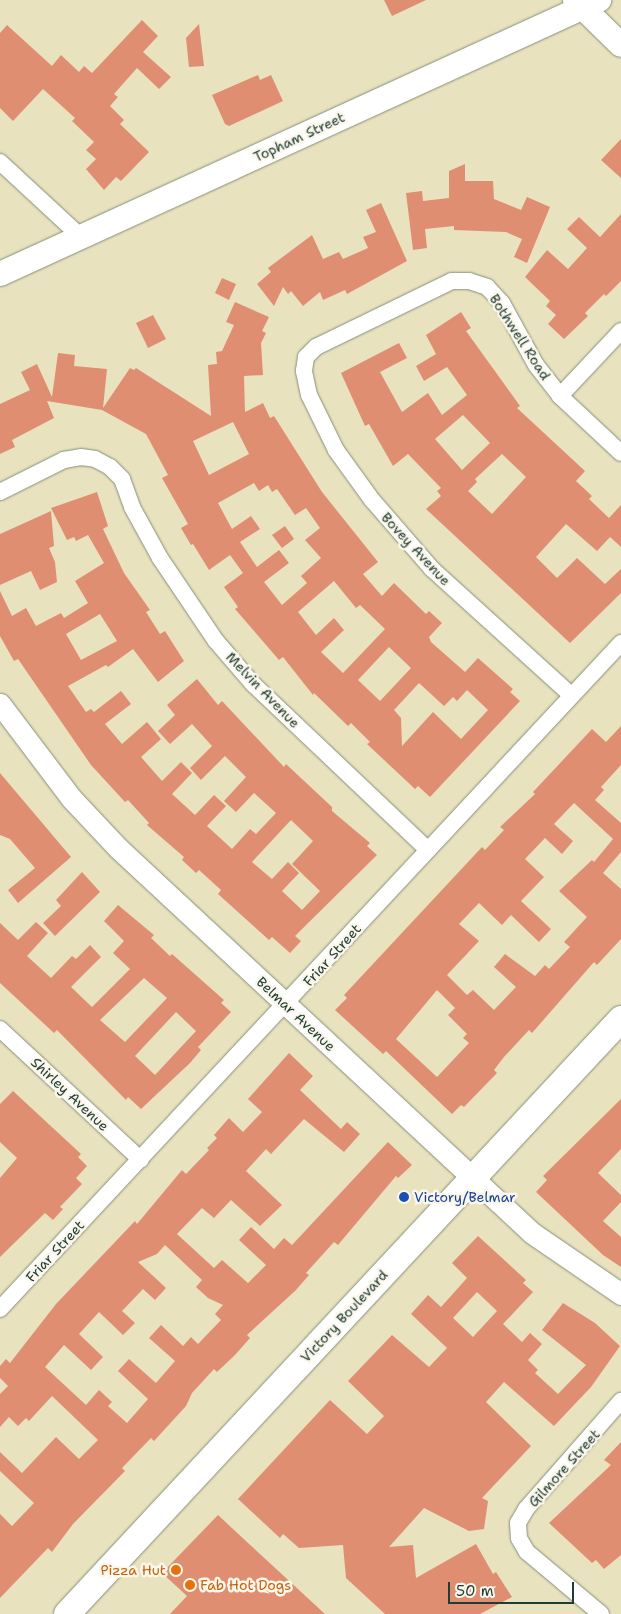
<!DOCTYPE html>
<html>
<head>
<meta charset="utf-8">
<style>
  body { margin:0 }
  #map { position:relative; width:621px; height:1614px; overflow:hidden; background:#e9e2bf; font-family:"Shantell Sans",sans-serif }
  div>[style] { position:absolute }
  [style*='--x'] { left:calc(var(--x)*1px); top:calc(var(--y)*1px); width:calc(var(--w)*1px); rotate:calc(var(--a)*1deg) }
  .building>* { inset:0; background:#e08e72 }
  .roads { filter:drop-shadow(0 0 1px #84907a) drop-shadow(0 0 1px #84907a) }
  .minor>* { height:16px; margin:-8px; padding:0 8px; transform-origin:8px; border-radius:8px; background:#fff }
  .tertiary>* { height:21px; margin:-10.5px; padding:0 10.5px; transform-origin:10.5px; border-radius:10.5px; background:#fff }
  .secondary>* { height:24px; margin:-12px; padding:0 12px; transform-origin:12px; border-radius:12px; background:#fff }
  .primary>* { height:26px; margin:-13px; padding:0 13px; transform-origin:13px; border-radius:13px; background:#fff }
  .dots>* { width:14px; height:14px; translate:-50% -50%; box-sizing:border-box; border:2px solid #fbf7ec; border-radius:50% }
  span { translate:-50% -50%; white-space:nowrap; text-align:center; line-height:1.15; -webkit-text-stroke:5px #fbf7ec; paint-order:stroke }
  .street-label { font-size:14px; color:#1f3d34 }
  .transit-label { font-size:14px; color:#164399 }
  .left { translate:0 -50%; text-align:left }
  .food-label { font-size:14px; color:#c56008 }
  .right { translate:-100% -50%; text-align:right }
  .scale { position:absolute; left:448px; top:1582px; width:126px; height:22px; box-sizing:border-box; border:2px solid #1f3d34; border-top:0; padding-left:6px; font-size:15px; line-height:18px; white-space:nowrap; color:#1f3d34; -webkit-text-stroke:4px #fbf7ec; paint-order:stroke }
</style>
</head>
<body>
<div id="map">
  <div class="building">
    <div style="clip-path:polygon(384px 0,426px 0,392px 16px)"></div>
    <div style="clip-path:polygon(142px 20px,158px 36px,143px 52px,171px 77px,159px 89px,137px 68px,114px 94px,118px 97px,110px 106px,124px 120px,120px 124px,149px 152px,121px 181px,116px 177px,104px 190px,86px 169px,96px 159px,86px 150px,94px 142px,72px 121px,75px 118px,43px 89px,13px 121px,0 108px,0 33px,7px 25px,52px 66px,61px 55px,79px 72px,84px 66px,92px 73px)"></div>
    <div style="clip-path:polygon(199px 24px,204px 66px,189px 67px,186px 38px)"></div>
    <div style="clip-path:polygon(258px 75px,260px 80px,271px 75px,283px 101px,229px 126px,225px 124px,212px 95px)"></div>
    <div style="clip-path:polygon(621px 139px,621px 178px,601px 160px)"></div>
    <div style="clip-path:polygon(465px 164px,465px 181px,493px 181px,494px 199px,521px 210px,527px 197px,550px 207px,527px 263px,514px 257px,522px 239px,506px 232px,454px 230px,454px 226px,425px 229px,427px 248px,413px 250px,406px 193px,422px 191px,423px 201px,449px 198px,449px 171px)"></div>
    <div style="clip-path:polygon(381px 203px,407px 261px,347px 294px,345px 290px,323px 300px,320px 292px,303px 306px,291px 291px,288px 294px,283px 287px,274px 306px,257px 284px,271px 272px,268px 268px,312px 235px,323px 259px,339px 252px,343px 259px,368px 248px,363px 237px,376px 232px,366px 210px)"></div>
    <div style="clip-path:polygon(621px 214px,621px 281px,606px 296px,604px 294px,585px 313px,588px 316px,564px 339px,548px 324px,556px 315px,546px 306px,550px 301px,525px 277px,547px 250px,568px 269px,587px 248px,567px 229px,579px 217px,600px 237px)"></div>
    <div style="clip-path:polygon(222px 278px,236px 284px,229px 300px,215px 293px)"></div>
    <div style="clip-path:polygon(evenodd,235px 302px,269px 317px,262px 331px,266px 333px,261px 343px,263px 375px,244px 376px,245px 412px,263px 403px,270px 418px,274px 416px,322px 492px,378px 562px,363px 574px,382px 596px,394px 583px,426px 614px,429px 611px,442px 623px,429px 637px,431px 642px,465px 672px,478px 658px,513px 689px,510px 692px,520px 701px,430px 797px,418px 786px,415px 789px,367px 744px,370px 742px,351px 723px,348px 726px,314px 693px,313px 695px,283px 657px,279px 660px,235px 609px,238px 607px,224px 587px,243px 573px,230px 555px,209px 570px,193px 544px,191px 545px,181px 528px,188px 524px,162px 478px,168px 475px,146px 434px,102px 410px,47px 401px,54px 418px,12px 440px,15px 447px,0 454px,0 404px,30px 390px,21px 372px,37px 364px,52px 397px,58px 353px,75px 355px,74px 366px,107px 369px,103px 408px,130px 368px,134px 370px,136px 368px,211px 416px,208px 365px,217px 364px,216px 352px,222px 351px,234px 325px,226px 322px,235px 302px,233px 422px,249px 454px,209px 475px,193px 441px,233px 422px,235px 302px,254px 483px,259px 491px,268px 485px,272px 492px,277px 489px,295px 515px,306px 508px,320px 528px,305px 540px,321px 558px,301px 576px,307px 583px,282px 605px,264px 582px,289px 563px,279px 550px,257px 567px,240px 542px,260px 529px,251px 516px,232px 529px,218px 503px,254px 483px,235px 302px,334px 581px,356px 608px,360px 605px,385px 629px,343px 673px,321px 652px,344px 630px,334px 618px,316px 635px,298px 612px,334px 581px,235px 302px,389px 647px,411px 668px,380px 701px,358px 680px,389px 647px,235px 302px,419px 683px,444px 706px,453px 697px,457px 701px,467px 690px,488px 710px,461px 739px,433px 712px,402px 746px,401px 718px,394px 710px,419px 683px)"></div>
    <div style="clip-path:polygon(evenodd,461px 312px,471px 328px,466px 331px,520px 406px,517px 408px,585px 471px,576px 481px,592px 496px,589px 499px,609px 518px,621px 505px,621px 547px,610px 537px,597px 551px,566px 524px,536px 557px,557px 578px,577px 558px,605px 584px,621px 569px,621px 593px,570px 643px,426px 509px,441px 496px,437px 491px,441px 488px,408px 454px,393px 466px,369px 424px,365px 426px,341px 373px,399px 343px,407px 358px,380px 372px,402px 412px,428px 393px,442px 415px,467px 395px,447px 367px,424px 381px,416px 366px,436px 354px,426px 335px,461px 312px,463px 415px,490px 443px,462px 470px,435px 439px,463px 415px,461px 312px,502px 454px,526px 477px,492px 514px,468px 491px,477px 482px,475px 479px,502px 454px)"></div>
    <div style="clip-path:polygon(153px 315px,166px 339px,148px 348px,136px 323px)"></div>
    <div style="clip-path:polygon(evenodd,97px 492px,108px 526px,103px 529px,124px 573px,150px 610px,146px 612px,160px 634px,165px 631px,184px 661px,158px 682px,133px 649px,108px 667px,106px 665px,68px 686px,86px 712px,91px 709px,94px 712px,121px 691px,131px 704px,105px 724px,122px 744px,147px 722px,161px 739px,141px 757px,162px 781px,181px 762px,192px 773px,172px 794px,195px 815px,214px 795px,226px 806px,207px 826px,232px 849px,250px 829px,256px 834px,276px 813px,254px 793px,236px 812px,224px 801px,246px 777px,225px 756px,201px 780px,190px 768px,212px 746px,192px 724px,170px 744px,158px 731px,175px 715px,167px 705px,197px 679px,218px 705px,222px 701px,284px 767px,286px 764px,332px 807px,332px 811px,370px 843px,367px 846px,377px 855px,295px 936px,301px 941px,290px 953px,272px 937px,269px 940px,218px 894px,221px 890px,199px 870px,196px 873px,182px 860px,184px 857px,147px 825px,149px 823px,128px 800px,125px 802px,91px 765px,18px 659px,14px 661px,0 636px,0 591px,12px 616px,26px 608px,36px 626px,61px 613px,64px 618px,88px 603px,75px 581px,104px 563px,88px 535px,76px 541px,74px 537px,67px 540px,51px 508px,97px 492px,100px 614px,117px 641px,81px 660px,66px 634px,100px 614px,97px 492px,291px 820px,313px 841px,292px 864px,320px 891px,302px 910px,282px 891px,299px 873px,288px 862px,272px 879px,252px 862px,291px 820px)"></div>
    <div style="clip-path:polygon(51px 511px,54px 546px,49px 548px,55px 562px,57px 582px,40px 590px,31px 571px,0 585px,0 534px)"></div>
    <div style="clip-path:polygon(285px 526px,294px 539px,282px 548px,272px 535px)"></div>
    <div style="clip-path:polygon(evenodd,621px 726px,621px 765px,601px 787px,604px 790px,595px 800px,621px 823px,621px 852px,603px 873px,621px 889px,621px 939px,597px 965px,594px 962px,532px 1033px,529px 1030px,504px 1057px,494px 1070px,497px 1073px,464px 1107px,461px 1105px,452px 1114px,386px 1051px,383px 1054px,335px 1010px,347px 998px,344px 995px,482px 847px,485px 850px,504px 830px,500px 827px,535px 794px,533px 792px,592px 729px,606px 742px,621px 726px,574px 803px,613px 839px,594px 862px,592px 860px,559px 891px,587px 917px,564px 942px,570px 947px,549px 969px,545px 965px,535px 976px,505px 954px,494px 967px,516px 987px,494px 1010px,473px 990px,467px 995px,447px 975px,479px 941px,459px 924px,479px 903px,502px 925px,511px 915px,539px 942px,551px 929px,521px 901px,544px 877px,525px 859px,545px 838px,562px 854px,573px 841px,554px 824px,574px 803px,621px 726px,437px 990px,455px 1008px,448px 1015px,467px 1034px,463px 1038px,469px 1043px,437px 1077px,396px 1039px,437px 990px)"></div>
    <div style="clip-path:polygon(0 773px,71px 857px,18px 903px,8px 890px,35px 868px,10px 839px,0 835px)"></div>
    <div style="clip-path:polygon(82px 872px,100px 892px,55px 936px,43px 923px,61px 906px,56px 900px)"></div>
    <div style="clip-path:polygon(evenodd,118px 905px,154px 935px,151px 938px,170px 956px,172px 954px,224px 1000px,221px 1003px,231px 1012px,198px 1047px,201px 1050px,190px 1063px,141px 1109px,128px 1097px,126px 1100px,57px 1030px,54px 1033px,0 983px,0 923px,18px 940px,36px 922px,48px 933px,27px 956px,51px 978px,72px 956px,76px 959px,90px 945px,101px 957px,71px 987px,92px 1007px,130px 969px,113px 953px,124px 941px,104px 921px,118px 905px,144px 978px,167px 998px,125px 1042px,100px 1020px,144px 978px,118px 905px,176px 1012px,196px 1031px,155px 1075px,135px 1056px,176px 1012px)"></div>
    <div style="clip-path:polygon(evenodd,289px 1053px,313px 1076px,300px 1090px,341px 1129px,347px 1122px,360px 1134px,344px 1152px,304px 1119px,271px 1154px,266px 1149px,246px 1171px,282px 1205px,260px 1226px,231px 1200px,214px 1218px,202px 1208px,177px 1234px,214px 1268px,222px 1260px,248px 1283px,266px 1265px,239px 1240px,251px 1227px,274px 1249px,284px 1238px,292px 1245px,388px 1142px,412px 1165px,398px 1178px,396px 1176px,338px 1245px,334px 1242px,306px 1273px,309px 1275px,296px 1290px,247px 1335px,250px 1338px,235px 1355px,217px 1372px,214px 1369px,192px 1393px,186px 1406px,154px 1441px,151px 1438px,122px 1468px,125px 1471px,73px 1524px,52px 1552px,48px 1548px,0 1598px,0 1514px,12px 1526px,34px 1503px,0 1471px,0 1452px,22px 1473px,56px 1437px,79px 1459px,98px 1440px,52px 1396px,29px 1421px,26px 1418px,18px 1426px,9px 1417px,0 1427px,0 1394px,8px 1386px,0 1378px,0 1366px,6px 1359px,10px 1363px,56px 1304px,135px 1221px,137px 1224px,182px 1170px,186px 1174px,209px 1150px,207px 1148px,217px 1138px,214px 1135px,229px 1118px,243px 1132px,262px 1112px,248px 1099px,289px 1053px,165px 1245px,202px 1280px,196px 1287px,208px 1298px,223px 1305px,215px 1314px,221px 1320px,198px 1344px,191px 1337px,183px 1346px,161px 1325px,149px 1338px,175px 1361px,156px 1383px,129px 1359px,118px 1371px,148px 1399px,127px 1423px,108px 1406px,112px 1402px,99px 1390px,86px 1405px,45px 1367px,64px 1345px,91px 1370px,103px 1357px,79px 1334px,99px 1312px,123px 1335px,135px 1323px,122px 1311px,143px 1289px,155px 1300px,166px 1288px,138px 1262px,157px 1254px,165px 1245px)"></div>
    <div style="clip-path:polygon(13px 1091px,81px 1154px,78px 1157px,87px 1166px,76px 1178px,82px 1184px,60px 1207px,63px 1209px,53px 1220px,45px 1213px,0 1257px,0 1178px,17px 1158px,0 1142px,0 1104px)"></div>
    <div style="clip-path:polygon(621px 1099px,621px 1149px,598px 1173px,621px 1195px,621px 1202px,603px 1221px,621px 1237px,621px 1267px,603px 1255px,536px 1192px,547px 1180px,543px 1176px)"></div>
    <div style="clip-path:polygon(evenodd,478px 1236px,526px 1280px,523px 1283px,533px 1292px,503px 1324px,522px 1342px,530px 1333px,542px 1344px,528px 1360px,538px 1370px,535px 1373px,558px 1394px,586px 1365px,542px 1330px,563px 1303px,595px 1323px,620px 1346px,591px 1387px,554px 1426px,504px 1382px,486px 1402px,531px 1446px,482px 1498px,488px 1501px,484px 1529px,469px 1531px,424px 1508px,389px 1547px,413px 1545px,416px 1578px,476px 1544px,493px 1574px,496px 1572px,512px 1597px,480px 1614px,385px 1614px,346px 1578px,343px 1545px,299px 1548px,283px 1534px,280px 1538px,238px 1499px,330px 1400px,367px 1434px,384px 1416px,348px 1381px,392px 1335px,429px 1367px,447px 1348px,411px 1314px,428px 1295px,441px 1307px,467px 1278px,452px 1263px,478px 1236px,477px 1292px,497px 1311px,473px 1337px,453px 1318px,477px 1292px)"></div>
    <div style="clip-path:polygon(621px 1442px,621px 1555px,604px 1569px,596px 1560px,592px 1563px,549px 1523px,611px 1465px,604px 1460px)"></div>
    <div style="clip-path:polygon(218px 1515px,247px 1542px,325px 1614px,170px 1614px,187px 1596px,162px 1573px)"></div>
  </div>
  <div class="roads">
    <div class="minor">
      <div style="--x:0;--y:162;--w:110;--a:42.8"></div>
      <div style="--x:560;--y:396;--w:89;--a:-46.8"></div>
      <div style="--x:0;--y:492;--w:72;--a:-26.6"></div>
      <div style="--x:64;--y:460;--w:17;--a:-10"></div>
      <div style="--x:81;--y:457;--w:14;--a:8"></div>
      <div style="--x:95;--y:459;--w:17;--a:28"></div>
      <div style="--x:110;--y:467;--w:17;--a:45"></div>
      <div style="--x:122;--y:479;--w:30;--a:70"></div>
      <div style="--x:132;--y:507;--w:58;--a:61.2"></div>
      <div style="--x:160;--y:558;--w:100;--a:56"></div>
      <div style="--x:216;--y:641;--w:57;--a:49.3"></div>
      <div style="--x:253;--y:684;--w:241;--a:43.5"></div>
      <div style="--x:571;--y:695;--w:188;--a:-137.8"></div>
      <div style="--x:432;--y:569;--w:91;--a:-131"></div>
      <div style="--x:372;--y:500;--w:62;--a:-125.8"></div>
      <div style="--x:336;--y:450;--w:61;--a:-116.1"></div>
      <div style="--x:309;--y:395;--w:25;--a:-102"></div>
      <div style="--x:304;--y:371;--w:14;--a:-82"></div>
      <div style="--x:306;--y:357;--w:14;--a:-45"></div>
      <div style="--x:316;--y:347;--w:151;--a:-25.9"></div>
      <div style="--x:452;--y:281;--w:17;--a:0"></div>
      <div style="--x:469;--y:281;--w:19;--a:18"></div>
      <div style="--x:487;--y:287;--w:22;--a:47"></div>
      <div style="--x:502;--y:303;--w:71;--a:61.3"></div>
      <div style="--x:536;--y:365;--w:39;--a:52"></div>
      <div style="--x:560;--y:396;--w:83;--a:43.1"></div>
      <div style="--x:0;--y:1029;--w:192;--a:42.9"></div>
      <div style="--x:0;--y:1309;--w:911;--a:-47"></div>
      <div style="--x:601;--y:1614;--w:97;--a:-140"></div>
      <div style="--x:527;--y:1552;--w:16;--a:-120"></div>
      <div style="--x:519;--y:1538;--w:15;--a:-94"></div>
      <div style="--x:518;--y:1523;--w:16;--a:-60"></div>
      <div style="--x:526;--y:1509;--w:144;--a:-48.7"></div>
    </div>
    <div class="tertiary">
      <div style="--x:0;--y:704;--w:118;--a:52.9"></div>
      <div style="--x:71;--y:798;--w:69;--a:46.8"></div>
      <div style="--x:118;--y:848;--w:565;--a:42.92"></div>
      <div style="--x:532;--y:1233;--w:108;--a:34.4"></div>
    </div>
    <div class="secondary">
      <div style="--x:575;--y:0;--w:64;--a:44.4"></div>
      <div style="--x:0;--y:274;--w:659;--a:-24.58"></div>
    </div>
    <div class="primary">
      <div style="--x:67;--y:1614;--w:813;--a:-47.04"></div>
    </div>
  </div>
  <div class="dots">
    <div style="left:404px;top:1197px;background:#1a4fb4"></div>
    <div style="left:176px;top:1570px;background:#e8710a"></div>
    <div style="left:190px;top:1585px;background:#e8710a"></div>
  </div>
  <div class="street-label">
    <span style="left:299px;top:137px;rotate:-25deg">Topham Street</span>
    <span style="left:520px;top:337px;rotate:57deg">Bothwell Road</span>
    <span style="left:416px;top:549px;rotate:47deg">Bovey Avenue</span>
    <span style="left:263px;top:690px;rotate:46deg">Melvin Avenue</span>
    <span style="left:332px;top:955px;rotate:-48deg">Friar Street</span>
    <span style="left:296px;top:1014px;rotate:43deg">Belmar Avenue</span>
    <span style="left:70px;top:1094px;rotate:43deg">Shirley Avenue</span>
    <span style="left:55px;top:1251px;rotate:-47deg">Friar Street</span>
    <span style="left:344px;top:1316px;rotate:-47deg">Victory Boulevard</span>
    <span style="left:564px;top:1468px;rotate:-48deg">Gilmore Street</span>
  </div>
  <div class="transit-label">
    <span class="left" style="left:414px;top:1197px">Victory/Belmar</span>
  </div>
  <div class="food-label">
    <span class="right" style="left:166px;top:1570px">Pizza Hut</span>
    <span class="left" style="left:200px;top:1585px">Fab Hot Dogs</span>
  </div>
  <div class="scale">50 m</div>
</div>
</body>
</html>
